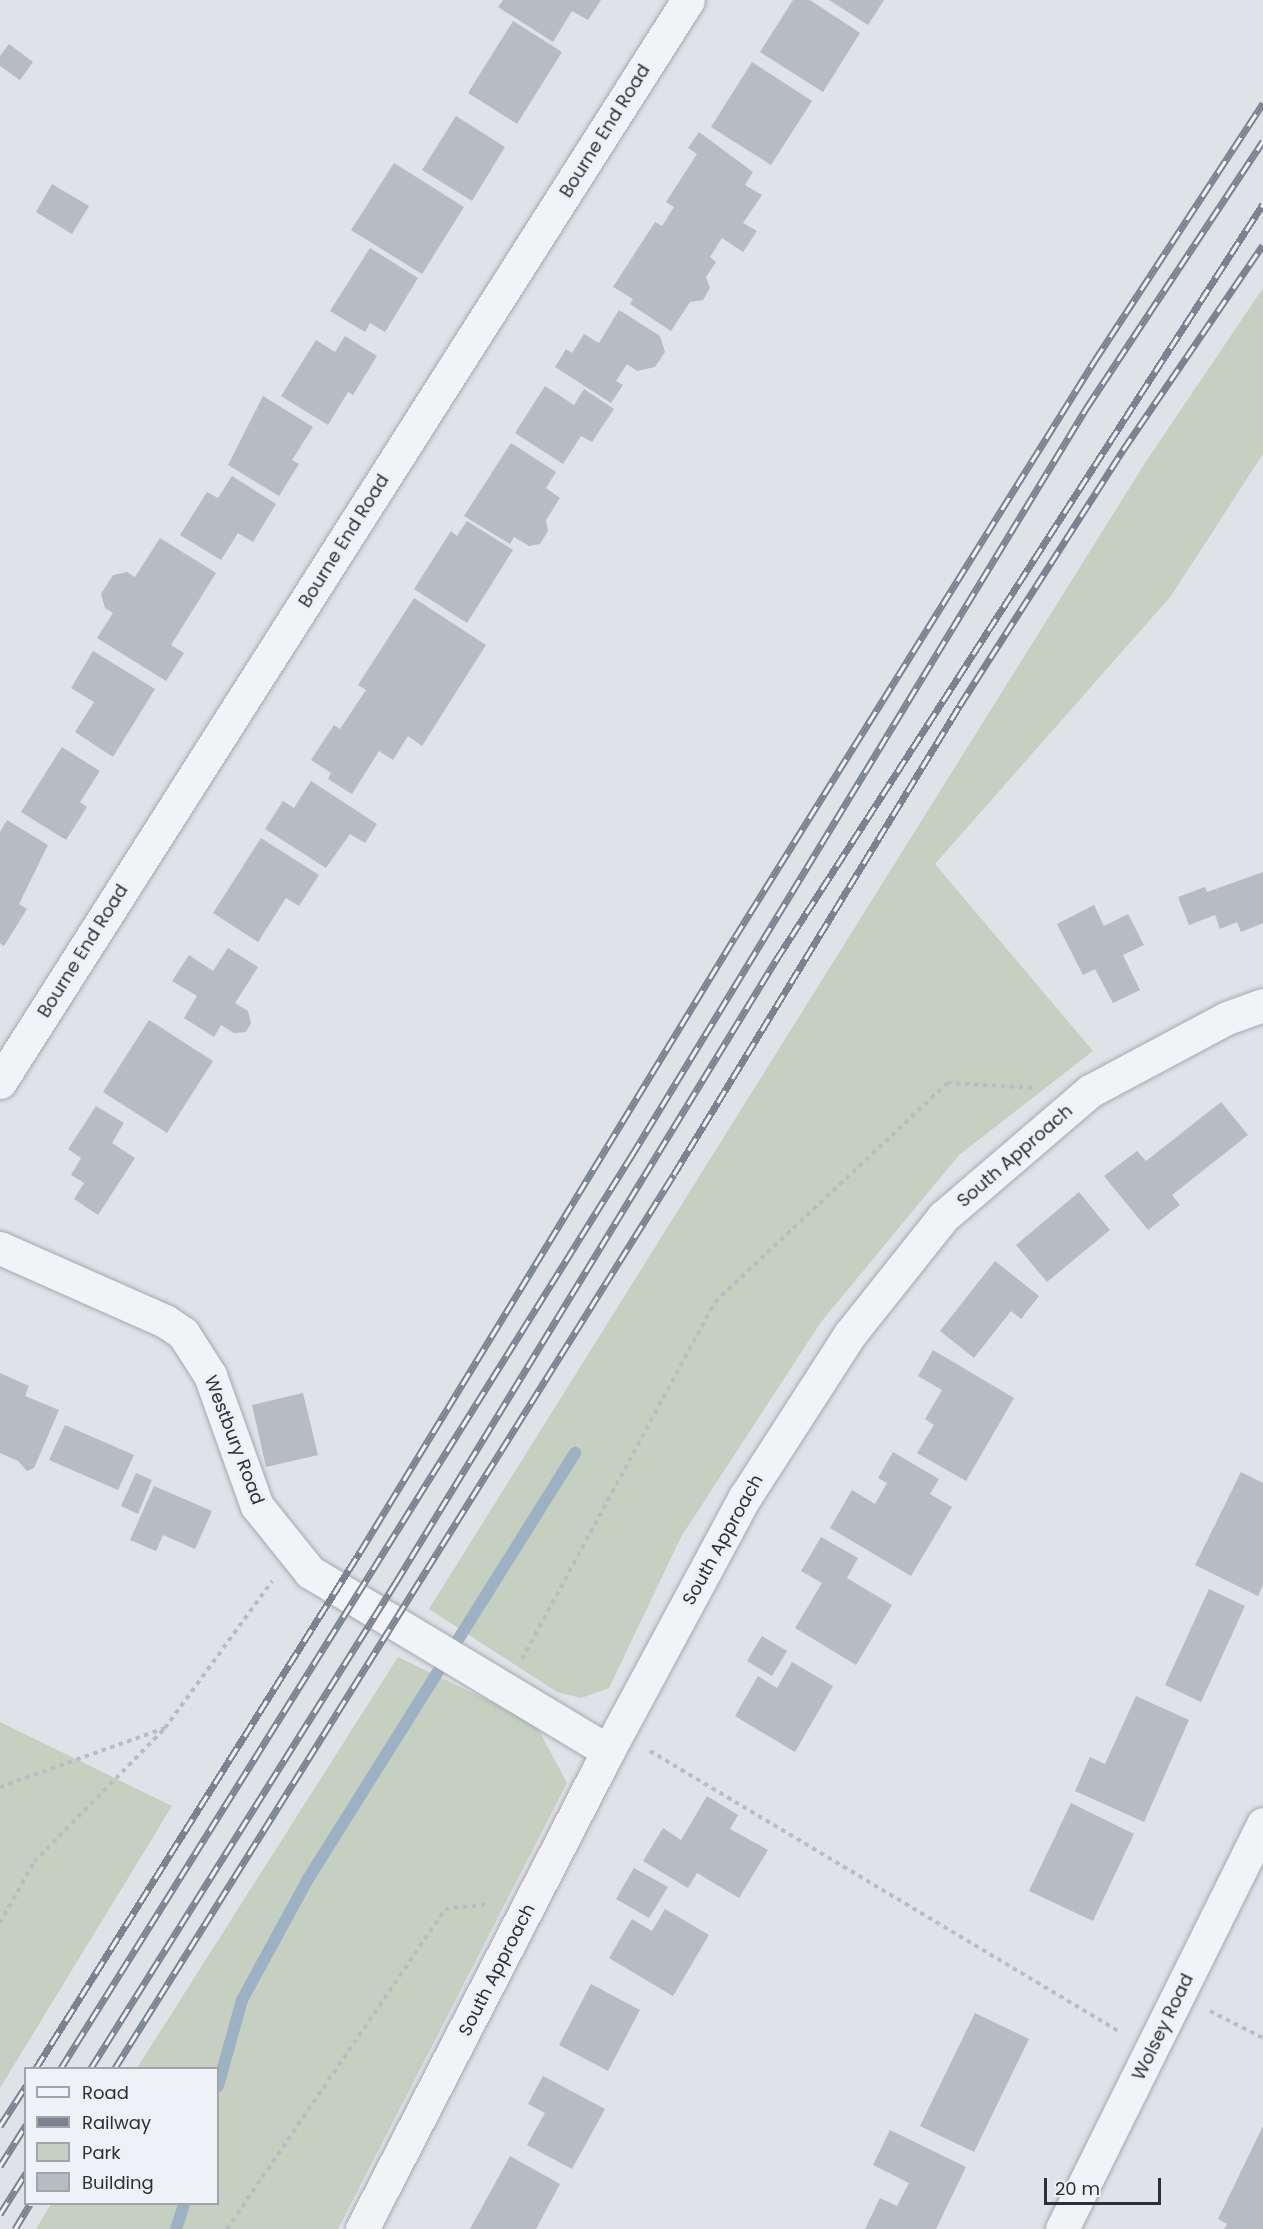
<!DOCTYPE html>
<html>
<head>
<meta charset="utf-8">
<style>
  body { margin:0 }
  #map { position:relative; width:1263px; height:2229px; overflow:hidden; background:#dfe2e7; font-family:Poppins,sans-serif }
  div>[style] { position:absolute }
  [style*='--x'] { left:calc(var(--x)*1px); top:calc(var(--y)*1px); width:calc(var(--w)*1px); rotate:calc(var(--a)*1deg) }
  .green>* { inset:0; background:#c5d0c1 }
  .stream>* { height:12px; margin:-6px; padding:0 6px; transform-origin:6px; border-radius:6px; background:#9db1c4 }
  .building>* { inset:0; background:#b7bcc3 }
  .path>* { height:4px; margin-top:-2px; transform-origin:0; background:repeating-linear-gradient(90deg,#b9bdc2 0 4.5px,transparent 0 9px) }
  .roads { filter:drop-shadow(0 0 2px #a5a9b0) drop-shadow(0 0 2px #a5a9b0) }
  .minor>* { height:33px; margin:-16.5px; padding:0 16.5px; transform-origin:16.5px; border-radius:16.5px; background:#f1f3f6 }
  .rail>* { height:7px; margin-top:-3.5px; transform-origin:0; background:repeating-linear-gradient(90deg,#eef1f5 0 14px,#7a838f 0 28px); box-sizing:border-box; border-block:2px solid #7a838f }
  span { translate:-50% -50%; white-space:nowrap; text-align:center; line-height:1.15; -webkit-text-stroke:6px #eef1f5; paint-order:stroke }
  .street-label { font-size:18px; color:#2a313c }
  .legend { position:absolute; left:24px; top:2067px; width:195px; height:138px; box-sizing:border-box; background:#eef1f5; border:2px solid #a0a4ab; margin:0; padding:8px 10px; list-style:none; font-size:18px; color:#2a313c }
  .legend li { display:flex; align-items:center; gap:12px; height:30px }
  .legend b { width:30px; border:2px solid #a0a4ab }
  .scale { position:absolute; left:1044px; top:2178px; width:117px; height:27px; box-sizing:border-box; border:3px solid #2a313c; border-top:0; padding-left:8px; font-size:18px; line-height:21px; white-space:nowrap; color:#2a313c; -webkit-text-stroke:4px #eef1f5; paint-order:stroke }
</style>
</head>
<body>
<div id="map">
  <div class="green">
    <div style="clip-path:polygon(1263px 288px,1263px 454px,1171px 596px,935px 864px,1093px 1051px,959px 1155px,821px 1322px,681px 1537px,609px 1688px,581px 1698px,557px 1692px,429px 1609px,1145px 463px)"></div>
    <div style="clip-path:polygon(398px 1657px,535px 1723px,567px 1783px,338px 2229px,36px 2229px,51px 2204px,218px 2204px,218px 2068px,137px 2068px)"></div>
    <div style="clip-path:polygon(0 1722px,172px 1806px,0 2088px)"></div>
  </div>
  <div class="stream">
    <div style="--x:218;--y:2086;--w:89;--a:-74.4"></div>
    <div style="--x:242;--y:2000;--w:138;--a:-61.4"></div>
    <div style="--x:308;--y:1879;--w:503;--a:-57.92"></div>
    <div style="--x:176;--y:2229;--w:26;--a:-72"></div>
  </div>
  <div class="building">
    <div style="clip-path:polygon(503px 0,601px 0,588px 20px,572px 11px,553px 42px,498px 7px)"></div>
    <div style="clip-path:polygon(793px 0,810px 0,860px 33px,823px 92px,760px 52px)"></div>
    <div style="clip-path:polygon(829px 0,884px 0,868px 25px)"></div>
    <div style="clip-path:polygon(513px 21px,562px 52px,517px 124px,468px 93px)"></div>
    <div style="clip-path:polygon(9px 44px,33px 62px,20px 80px,0 66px,0 56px)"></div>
    <div style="clip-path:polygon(752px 62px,812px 101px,771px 165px,711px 127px)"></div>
    <div style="clip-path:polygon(456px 116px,505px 147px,472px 201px,422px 170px)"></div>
    <div style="clip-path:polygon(699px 132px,753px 172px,745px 185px,762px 195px,743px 223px,757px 231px,743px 252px,722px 238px,710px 257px,716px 262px,706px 277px,710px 288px,703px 300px,690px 302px,671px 331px,630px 304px,633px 299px,613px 287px,655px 222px,662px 226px,674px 207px,666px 202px,697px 154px,688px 148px)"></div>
    <div style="clip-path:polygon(394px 163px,464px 207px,422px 274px,351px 230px)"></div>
    <div style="clip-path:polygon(52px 184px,89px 206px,72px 234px,36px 212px)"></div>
    <div style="clip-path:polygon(370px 248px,418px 278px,385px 332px,370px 323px,365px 332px,330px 311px)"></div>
    <div style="clip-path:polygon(619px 310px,660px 336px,665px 352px,655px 367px,637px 371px,627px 364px,616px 381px,623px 385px,611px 403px,555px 367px,566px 349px,572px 353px,584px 334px,599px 343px)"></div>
    <div style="clip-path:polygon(345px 336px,377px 356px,353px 395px,348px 392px,328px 425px,281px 396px,316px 340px,335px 352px)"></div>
    <div style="clip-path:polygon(545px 386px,574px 405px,584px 389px,614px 409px,592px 442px,581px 436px,563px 464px,515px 433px)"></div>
    <div style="clip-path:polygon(263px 396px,313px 427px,292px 460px,299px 464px,279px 496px,228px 465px)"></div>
    <div style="clip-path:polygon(511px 443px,556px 472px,546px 488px,560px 498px,546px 520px,548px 531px,540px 544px,529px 546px,514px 537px,510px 544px,464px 516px)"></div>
    <div style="clip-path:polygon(232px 476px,276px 504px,253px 542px,238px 533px,221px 560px,180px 535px,207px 492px,218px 498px)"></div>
    <div style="clip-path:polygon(467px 521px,513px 550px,467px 623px,414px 589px,451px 531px,457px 536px)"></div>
    <div style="clip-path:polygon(160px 538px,216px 573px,171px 645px,184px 653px,166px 681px,97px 638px,113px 613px,105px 608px,101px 594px,113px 575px,127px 572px,135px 577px)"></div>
    <div style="clip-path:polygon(414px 598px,486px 645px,422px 746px,408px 736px,393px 760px,379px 751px,352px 794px,328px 779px,331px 773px,311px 760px,334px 725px,340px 729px,366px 690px,358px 685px)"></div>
    <div style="clip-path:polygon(93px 651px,155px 689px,113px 757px,75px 732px,94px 702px,71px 688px)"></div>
    <div style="clip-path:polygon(62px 747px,100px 771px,80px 802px,87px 807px,66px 840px,21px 812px)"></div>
    <div style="clip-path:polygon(311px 781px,377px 824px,365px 843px,350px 834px,326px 868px,265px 829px,283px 801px,294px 808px)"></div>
    <div style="clip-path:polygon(7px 820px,48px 845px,19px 904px,27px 909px,4px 946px,0 943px,0 832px)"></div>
    <div style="clip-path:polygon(261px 838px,319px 875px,299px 906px,286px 898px,258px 942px,213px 913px)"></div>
    <div style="clip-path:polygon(1263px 872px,1263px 923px,1241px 932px,1237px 922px,1220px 929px,1215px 915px,1189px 925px,1178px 897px,1205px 887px,1207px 892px)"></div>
    <div style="clip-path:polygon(1094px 905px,1104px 926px,1128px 914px,1144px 945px,1123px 955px,1140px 990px,1113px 1003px,1095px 969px,1083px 975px,1057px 924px)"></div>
    <div style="clip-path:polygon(228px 948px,258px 967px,235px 1003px,248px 1011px,251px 1023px,246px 1032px,234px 1033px,221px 1025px,214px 1037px,184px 1018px,197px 996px,172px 981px,189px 955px,213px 971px)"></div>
    <div style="clip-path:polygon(149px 1020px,213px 1061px,167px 1133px,103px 1092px)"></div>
    <div style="clip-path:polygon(1221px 1102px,1248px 1135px,1172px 1195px,1180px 1205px,1148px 1230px,1104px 1176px,1137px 1151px,1146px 1161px)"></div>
    <div style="clip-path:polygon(96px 1106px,124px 1123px,112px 1143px,135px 1158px,98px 1215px,74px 1199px,84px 1183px,71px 1175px,81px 1158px,68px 1149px)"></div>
    <div style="clip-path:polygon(1079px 1192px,1110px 1230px,1047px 1282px,1016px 1245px)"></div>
    <div style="clip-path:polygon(995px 1261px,1039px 1296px,1021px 1319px,1011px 1311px,974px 1358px,940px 1331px)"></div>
    <div style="clip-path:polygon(933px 1350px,1014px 1398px,966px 1481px,917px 1453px,934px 1425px,925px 1419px,942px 1390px,918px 1376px)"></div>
    <div style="clip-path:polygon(0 1373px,29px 1386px,25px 1396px,59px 1410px,34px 1468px,27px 1471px,18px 1461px,0 1453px)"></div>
    <div style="clip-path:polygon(303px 1393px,318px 1455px,266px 1467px,252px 1405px)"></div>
    <div style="clip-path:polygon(65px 1425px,134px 1455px,118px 1490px,49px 1460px)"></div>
    <div style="clip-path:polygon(893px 1452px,939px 1479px,930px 1494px,952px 1507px,911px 1576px,830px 1528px,852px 1490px,875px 1504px,887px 1483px,878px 1478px)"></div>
    <div style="clip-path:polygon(1241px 1472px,1263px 1483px,1263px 1585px,1258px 1596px,1195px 1565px)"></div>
    <div style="clip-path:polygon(136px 1473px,152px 1480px,138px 1514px,121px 1506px)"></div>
    <div style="clip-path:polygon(154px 1486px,212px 1511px,195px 1549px,163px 1535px,156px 1551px,130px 1540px)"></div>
    <div style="clip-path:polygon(821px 1537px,858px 1558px,847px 1578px,892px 1605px,856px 1665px,795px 1628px,822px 1583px,801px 1571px)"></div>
    <div style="clip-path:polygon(1209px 1589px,1245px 1606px,1201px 1702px,1165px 1685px)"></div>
    <div style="clip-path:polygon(762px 1636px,787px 1651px,772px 1676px,747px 1661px)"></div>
    <div style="clip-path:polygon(792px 1662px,833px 1686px,795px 1752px,735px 1716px,758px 1676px,777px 1688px)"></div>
    <div style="clip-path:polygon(1136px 1696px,1189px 1720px,1144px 1822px,1075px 1791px,1090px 1757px,1105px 1764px)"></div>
    <div style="clip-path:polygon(707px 1796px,738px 1815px,730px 1829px,768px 1850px,739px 1898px,697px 1873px,688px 1888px,643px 1861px,663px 1828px,681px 1840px)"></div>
    <div style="clip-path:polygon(1071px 1803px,1134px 1834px,1093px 1921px,1029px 1891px)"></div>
    <div style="clip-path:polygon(634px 1868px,668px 1887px,649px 1918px,616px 1899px)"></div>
    <div style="clip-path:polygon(665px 1909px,709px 1935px,673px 1996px,609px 1958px,632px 1919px,652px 1931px)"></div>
    <div style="clip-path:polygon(591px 1984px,640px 2010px,608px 2071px,559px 2045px)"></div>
    <div style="clip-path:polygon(975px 2013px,1029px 2039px,974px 2152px,920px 2126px)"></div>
    <div style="clip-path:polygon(543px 2076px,605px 2109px,572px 2169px,527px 2145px,545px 2113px,528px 2104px)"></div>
    <div style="clip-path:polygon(1263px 2126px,1263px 2229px,1224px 2229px,1227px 2224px,1218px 2219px)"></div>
    <div style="clip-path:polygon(890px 2130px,966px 2167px,936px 2229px,865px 2229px,880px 2198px,897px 2206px,909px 2183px,873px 2165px)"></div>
    <div style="clip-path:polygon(510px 2156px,560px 2184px,536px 2229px,470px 2229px)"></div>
  </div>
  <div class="path">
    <div style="--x:522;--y:1659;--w:406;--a:-61.6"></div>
    <div style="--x:715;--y:1302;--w:319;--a:-43.3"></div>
    <div style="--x:947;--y:1083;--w:89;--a:3.2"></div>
    <div style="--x:650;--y:1751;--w:548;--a:30.87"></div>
    <div style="--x:0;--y:1787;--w:175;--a:-19.7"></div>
    <div style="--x:0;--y:1923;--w:70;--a:-60.9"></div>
    <div style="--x:34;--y:1862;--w:187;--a:-45.6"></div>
    <div style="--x:165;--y:1728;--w:182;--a:-53.9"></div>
    <div style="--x:1210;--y:2011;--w:59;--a:27"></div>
    <div style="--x:227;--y:2229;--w:387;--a:-55.7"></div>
    <div style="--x:445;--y:1909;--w:44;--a:-6.5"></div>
  </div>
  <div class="roads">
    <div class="minor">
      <div style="--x:0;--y:1082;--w:1282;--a:-57.55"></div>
      <div style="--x:0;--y:1248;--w:180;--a:23.9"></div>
      <div style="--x:165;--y:1321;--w:22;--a:34"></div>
      <div style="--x:183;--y:1333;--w:50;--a:57.3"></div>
      <div style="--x:210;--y:1375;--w:139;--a:70.3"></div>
      <div style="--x:257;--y:1506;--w:85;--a:51.2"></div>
      <div style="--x:310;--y:1572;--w:348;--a:31"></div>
      <div style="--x:362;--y:2229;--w:538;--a:-62.77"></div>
      <div style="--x:608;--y:1751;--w:289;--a:-61.7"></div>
      <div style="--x:745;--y:1497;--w:194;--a:-57.2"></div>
      <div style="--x:850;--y:1334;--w:149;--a:-51.5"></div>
      <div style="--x:943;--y:1217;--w:194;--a:-40.6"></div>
      <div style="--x:1090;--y:1091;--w:155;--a:-28.1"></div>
      <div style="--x:1227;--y:1018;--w:38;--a:-20"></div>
      <div style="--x:1062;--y:2229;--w:452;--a:-63.6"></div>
    </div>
  </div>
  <div class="rail">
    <div style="--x:36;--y:2068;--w:609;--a:-57.88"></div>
    <div style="--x:360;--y:1552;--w:720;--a:-58.63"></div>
    <div style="--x:735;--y:937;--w:680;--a:-58.04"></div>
    <div style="--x:1095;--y:360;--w:307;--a:-56.8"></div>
    <div style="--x:61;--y:2068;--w:1077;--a:-57.98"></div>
    <div style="--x:632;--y:1155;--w:876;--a:-58.69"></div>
    <div style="--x:1087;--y:407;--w:319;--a:-56.5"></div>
    <div style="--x:91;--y:2068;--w:574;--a:-57.89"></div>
    <div style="--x:396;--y:1582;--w:729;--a:-58.58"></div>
    <div style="--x:776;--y:960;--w:899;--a:-57.21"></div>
    <div style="--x:115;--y:2068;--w:1054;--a:-57.98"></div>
    <div style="--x:674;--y:1174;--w:549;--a:-58.62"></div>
    <div style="--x:960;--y:705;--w:303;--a:-57.4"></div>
    <div style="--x:1123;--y:450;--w:248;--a:-55.7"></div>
    <div style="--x:0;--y:2126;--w:48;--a:-57"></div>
    <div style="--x:0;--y:2166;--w:49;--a:-57.6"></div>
    <div style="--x:0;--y:2214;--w:49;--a:-57.6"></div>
    <div style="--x:15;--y:2229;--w:29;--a:-59"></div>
  </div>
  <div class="street-label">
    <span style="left:605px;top:131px;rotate:-58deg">Bourne End Road</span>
    <span style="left:344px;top:541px;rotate:-58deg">Bourne End Road</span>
    <span style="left:83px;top:951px;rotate:-58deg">Bourne End Road</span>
    <span style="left:1015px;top:1156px;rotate:-41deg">South Approach</span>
    <span style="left:234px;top:1440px;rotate:69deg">Westbury Road</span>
    <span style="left:723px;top:1540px;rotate:-61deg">South Approach</span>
    <span style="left:497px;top:1970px;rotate:-63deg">South Approach</span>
    <span style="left:1163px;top:2027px;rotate:-64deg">Wolsey Road</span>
  </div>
  <ul class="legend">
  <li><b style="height:8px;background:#f1f3f6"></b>Road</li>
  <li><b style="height:8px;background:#7a838f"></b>Railway</li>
  <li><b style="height:16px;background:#c5d0c1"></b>Park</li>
  <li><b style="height:16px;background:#b7bcc3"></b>Building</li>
  </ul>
  <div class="scale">20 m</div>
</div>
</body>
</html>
